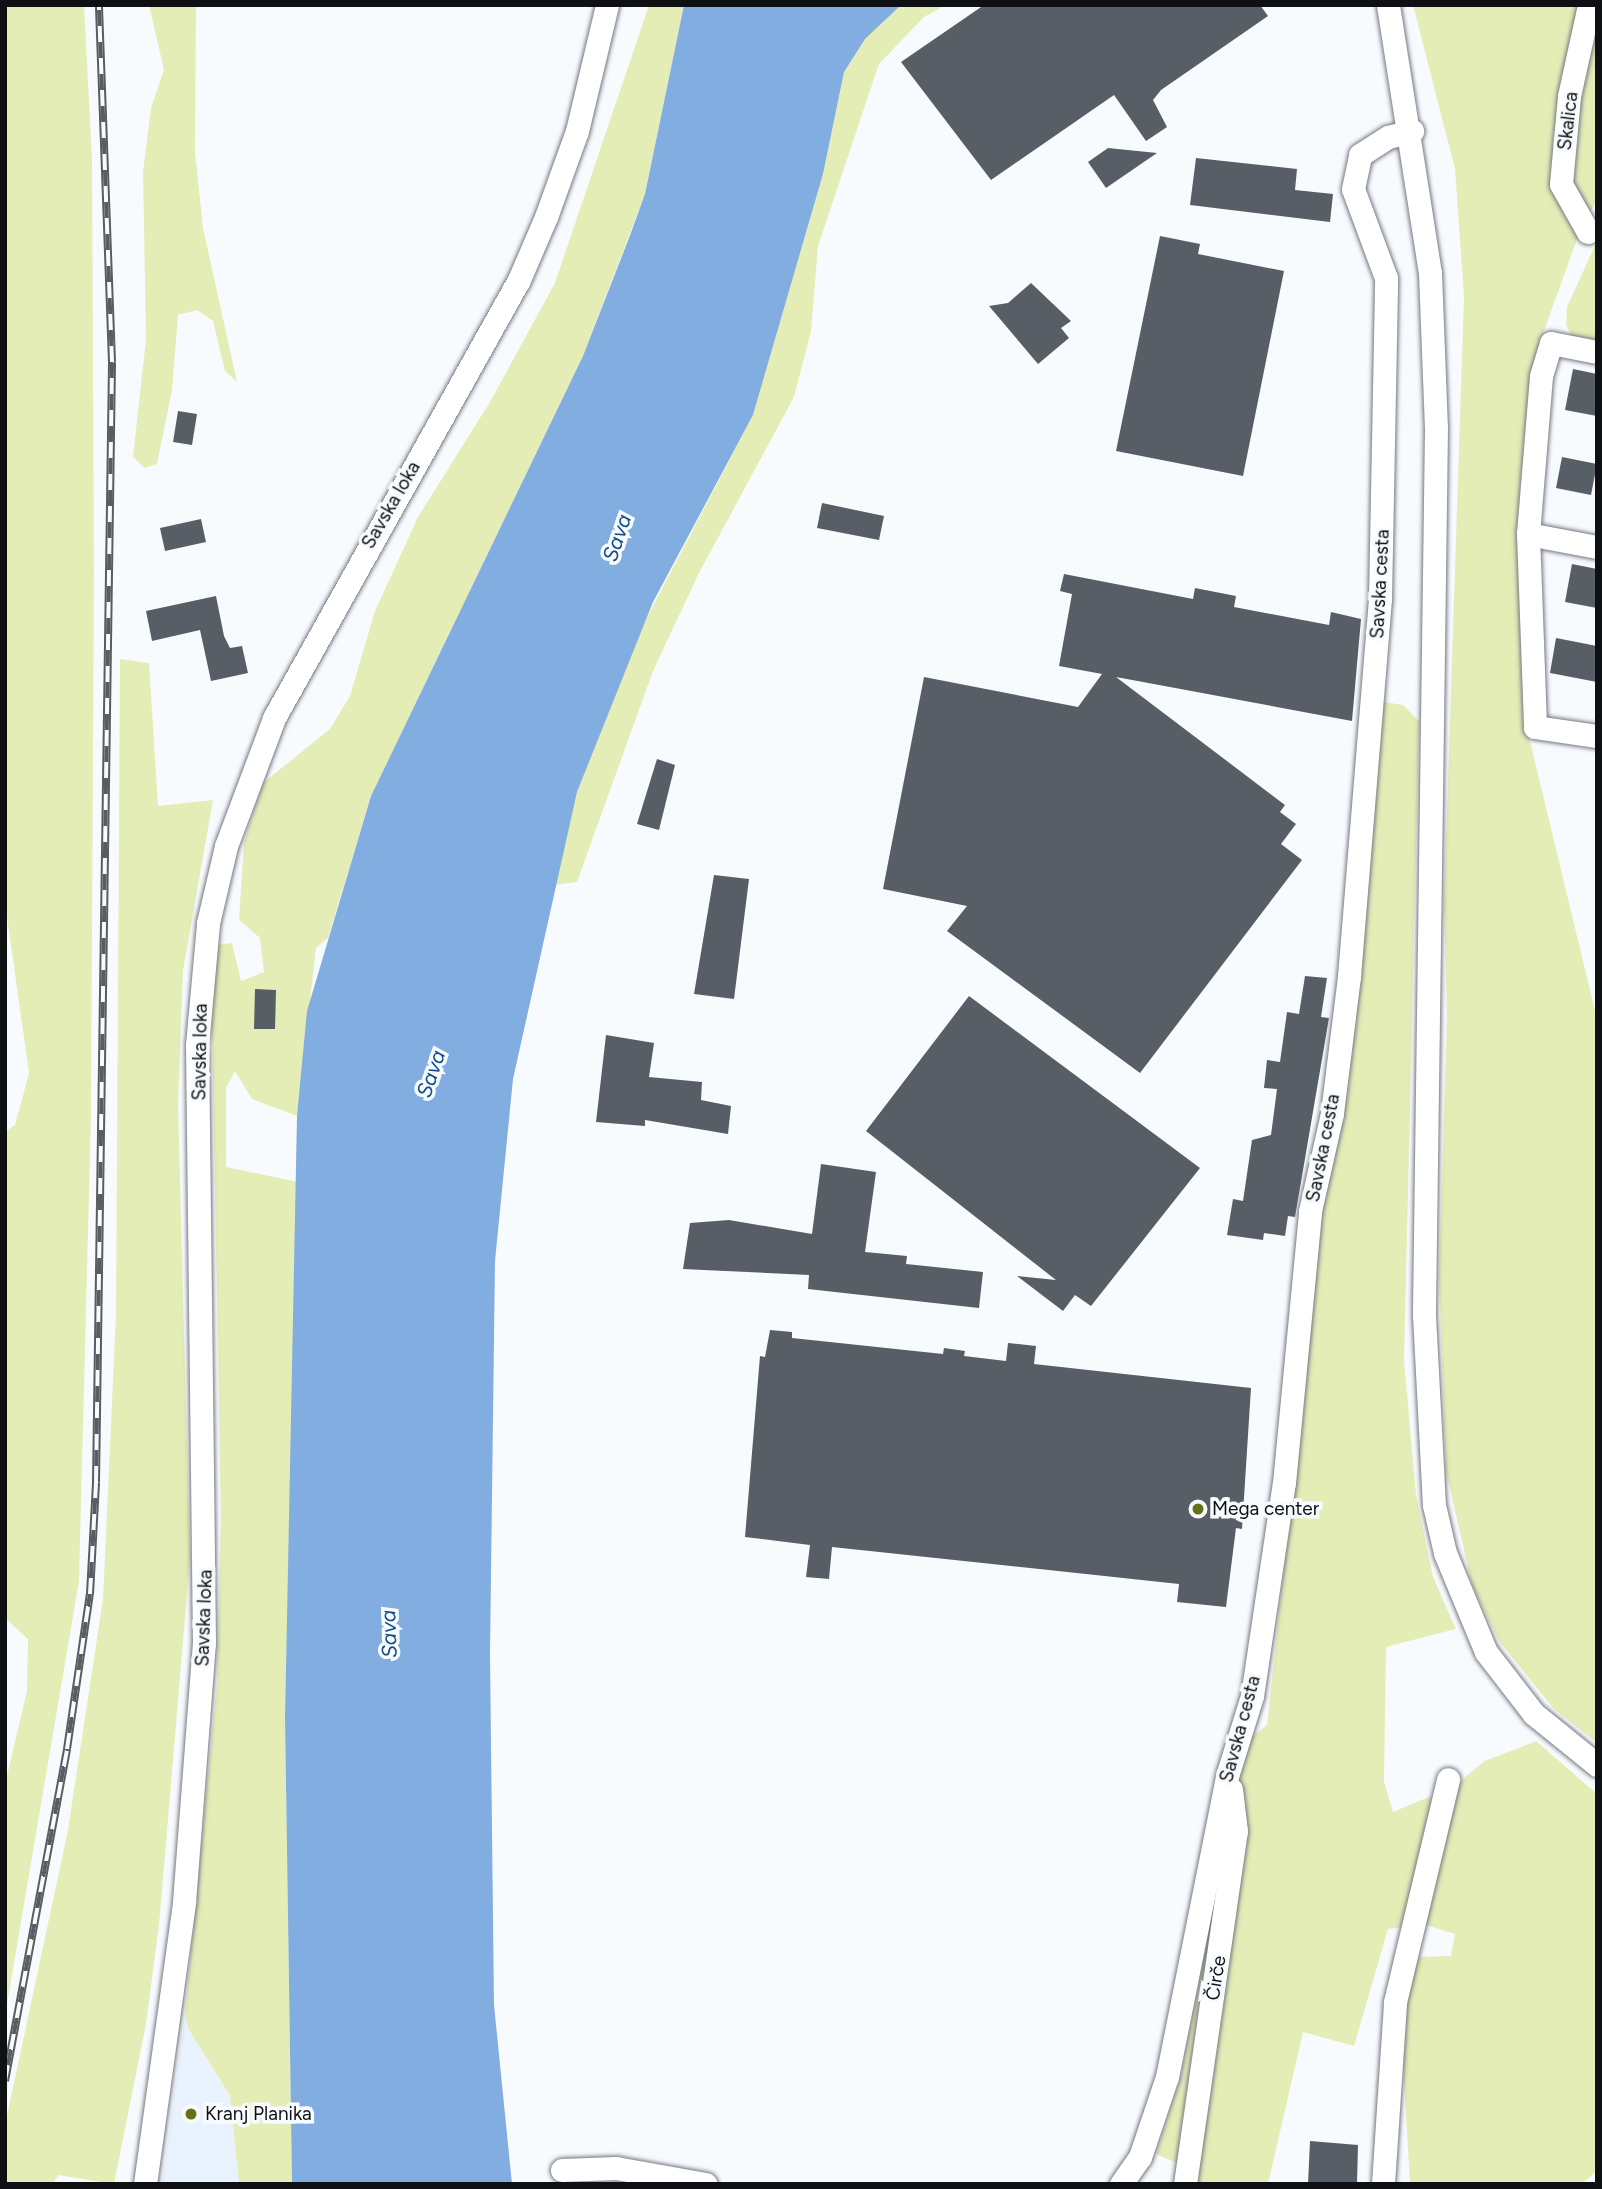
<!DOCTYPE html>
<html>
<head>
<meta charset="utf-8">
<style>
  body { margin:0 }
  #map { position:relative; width:1602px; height:2189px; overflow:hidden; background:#f8fbfe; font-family:Figtree,sans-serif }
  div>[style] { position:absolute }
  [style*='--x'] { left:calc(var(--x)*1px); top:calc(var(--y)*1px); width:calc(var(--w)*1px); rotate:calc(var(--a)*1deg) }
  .built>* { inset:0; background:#e9f3ff }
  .green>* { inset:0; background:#e4edb6 }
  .water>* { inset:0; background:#82ade0 }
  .building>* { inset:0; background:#585e65 }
  .roads { filter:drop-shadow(0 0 2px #747a82) drop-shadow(0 0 2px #747a82) }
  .minor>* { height:23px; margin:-11.5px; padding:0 11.5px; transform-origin:11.5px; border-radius:11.5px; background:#fff }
  .rail>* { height:8px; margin-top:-4px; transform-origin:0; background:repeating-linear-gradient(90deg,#f8fbfe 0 16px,#5a5c5f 0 32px); box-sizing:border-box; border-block:2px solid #5a5c5f }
  .dots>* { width:19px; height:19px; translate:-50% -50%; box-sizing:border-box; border:4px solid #f8fbfe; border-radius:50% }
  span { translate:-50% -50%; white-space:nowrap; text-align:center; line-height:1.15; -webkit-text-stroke:7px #f8fbfe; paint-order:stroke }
  .street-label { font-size:19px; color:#0e1013 }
  .poi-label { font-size:19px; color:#0e1013 }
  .left { translate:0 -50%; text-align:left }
  .water-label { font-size:21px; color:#114d8a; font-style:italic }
  .frame { position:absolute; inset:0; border:7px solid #0e1013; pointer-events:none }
</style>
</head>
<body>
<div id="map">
  <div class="built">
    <div style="clip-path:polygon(185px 2013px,188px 2028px,230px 2096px,239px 2184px,162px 2184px)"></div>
  </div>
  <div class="green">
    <div style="clip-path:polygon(5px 5px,84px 5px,92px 159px,94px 574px,91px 1116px,79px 1581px,5px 2016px,5px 1784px,27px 1691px,28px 1639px,5px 1618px,5px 1132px,15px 1125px,29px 1073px,5px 903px)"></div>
    <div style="clip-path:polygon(149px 5px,196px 5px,195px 151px,203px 228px,237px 382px,225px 371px,213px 321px,197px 310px,178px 315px,172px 390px,157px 464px,145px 468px,133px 457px,146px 339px,143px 172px,151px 108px,164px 70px)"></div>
    <div style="clip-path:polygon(649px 5px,684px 5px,645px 194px,583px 356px,371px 796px,328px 938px,316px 948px,297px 1116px,252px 1099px,235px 1071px,226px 1088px,226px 1167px,298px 1182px,285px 1718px,292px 2184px,239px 2184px,230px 2096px,188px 2028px,185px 2013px,217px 1683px,221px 1518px,212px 1026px,217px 945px,232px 943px,241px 981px,264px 972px,260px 938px,239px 920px,244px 842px,263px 783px,330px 729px,350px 696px,375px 611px,418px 517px,490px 402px,555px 283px)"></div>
    <div style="clip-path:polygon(901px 5px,942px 7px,924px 17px,879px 64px,818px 246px,811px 331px,794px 397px,699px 573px,653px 671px,577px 882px,554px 885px,577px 792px,643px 625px,753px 415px,823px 174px,844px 72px,865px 39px)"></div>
    <div style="clip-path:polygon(1413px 5px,1597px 5px,1597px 200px,1581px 228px,1536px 353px,1520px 487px,1529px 737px,1597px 1019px,1597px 1743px,1554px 1709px,1499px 1641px,1472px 1585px,1446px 1471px,1439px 1278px,1447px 1016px,1444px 902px,1464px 296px,1455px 169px)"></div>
    <div style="clip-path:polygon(1597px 241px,1597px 345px,1573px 338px,1566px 325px,1567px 307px)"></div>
    <div style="clip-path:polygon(120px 659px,149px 663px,158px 806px,213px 800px,183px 971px,178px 1104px,190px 1559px,159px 1925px,146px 2024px,114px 2184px,58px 2175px,53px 2184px,5px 2184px,5px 2125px,68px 1830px,103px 1599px,116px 1314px)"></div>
    <div style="clip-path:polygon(1377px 701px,1403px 705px,1419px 721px,1404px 1360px,1416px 1495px,1433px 1577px,1456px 1629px,1386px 1647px,1384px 1782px,1393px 1812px,1431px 1796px,1433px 1805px,1404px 1927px,1388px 1929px,1354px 2046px,1303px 2032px,1268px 2184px,1190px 2184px,1186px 2167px,1156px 2154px,1181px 2076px,1243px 1744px,1267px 1725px)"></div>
    <div style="clip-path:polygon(1536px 1741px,1597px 1794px,1597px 2171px,1581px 2184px,1410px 2184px,1402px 2046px,1412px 1957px,1451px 1956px,1455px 1934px,1417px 1922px,1458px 1783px,1485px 1761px)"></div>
  </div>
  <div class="water">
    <div style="clip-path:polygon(684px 5px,901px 5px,865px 39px,844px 72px,823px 174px,753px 415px,653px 602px,577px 792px,513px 1079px,495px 1261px,490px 1654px,494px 2005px,512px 2184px,292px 2184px,285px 1718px,297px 1116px,307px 1011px,371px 796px,583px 356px,629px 238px,645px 194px)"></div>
  </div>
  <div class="building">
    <div style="clip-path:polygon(984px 5px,1260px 5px,1268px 16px,1161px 90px,1153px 100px,1167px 127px,1146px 141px,1114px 95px,991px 180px,901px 62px)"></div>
    <div style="clip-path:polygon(1108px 148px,1157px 153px,1106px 188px,1088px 162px)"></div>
    <div style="clip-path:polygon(1196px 158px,1297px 169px,1295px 190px,1333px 194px,1330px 222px,1190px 205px)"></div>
    <div style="clip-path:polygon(1160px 236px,1200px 244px,1198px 254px,1284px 271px,1243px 476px,1116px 451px)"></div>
    <div style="clip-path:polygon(1031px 283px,1071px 321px,1061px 328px,1069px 338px,1038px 364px,989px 306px,1008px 303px)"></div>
    <div style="clip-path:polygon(1573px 369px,1597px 374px,1597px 416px,1565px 410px)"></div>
    <div style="clip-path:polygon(178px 411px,197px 414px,192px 445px,173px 442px)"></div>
    <div style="clip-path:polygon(1562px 457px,1597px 464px,1591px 495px,1556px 488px)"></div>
    <div style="clip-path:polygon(822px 503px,884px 516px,879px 540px,817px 528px)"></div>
    <div style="clip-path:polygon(201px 519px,206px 542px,165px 551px,160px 528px)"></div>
    <div style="clip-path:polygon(1572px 564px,1597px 569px,1597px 608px,1565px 602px)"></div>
    <div style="clip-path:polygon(1064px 574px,1193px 599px,1195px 588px,1236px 596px,1234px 607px,1329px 625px,1331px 612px,1361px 619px,1352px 721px,1116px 677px,1285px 805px,1280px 812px,1296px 824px,1281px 844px,1302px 860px,1140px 1073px,947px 931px,967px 906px,883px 889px,924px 677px,1078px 707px,1102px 674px,1059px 666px,1072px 594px,1060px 591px)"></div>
    <div style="clip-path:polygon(216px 596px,224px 636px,230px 648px,242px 646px,248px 673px,211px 681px,200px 630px,152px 641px,146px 611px)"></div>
    <div style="clip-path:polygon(1556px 638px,1597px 646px,1597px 682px,1550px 673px)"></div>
    <div style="clip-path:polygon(657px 759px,675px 765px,659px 830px,637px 824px)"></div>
    <div style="clip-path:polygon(714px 875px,749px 879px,734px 999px,694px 994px)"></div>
    <div style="clip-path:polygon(1305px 976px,1327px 978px,1321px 1017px,1329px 1018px,1295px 1217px,1288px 1216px,1285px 1236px,1264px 1233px,1263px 1240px,1227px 1235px,1233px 1199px,1243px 1201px,1252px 1140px,1271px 1135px,1277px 1089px,1264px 1088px,1267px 1060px,1280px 1062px,1287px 1012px,1299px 1014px)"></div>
    <div style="clip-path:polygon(255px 989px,276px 990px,275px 1029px,254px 1029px)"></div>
    <div style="clip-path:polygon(969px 996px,1200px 1168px,1091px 1306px,1075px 1295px,1063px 1311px,1017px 1276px,1056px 1280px,866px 1131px)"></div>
    <div style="clip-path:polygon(606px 1035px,654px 1043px,649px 1077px,702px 1082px,701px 1100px,731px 1106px,728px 1134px,645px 1120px,645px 1126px,596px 1122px)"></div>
    <div style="clip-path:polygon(821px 1164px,876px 1172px,865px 1252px,907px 1256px,906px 1264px,983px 1272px,979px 1308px,808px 1289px,809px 1275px,683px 1269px,690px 1223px,729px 1220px,812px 1234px)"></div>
    <div style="clip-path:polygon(770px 1330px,792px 1332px,792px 1338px,943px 1354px,944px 1348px,965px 1351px,964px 1356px,1006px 1361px,1008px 1343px,1036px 1346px,1034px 1364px,1251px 1388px,1242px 1529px,1236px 1528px,1226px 1607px,1177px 1602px,1179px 1584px,832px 1547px,829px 1579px,806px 1577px,810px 1545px,745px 1537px,760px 1356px,765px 1357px)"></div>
    <div style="clip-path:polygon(1310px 2141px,1358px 2145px,1357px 2184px,1308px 2184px)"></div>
  </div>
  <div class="roads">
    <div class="minor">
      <div style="--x:1388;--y:5;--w:271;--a:81.1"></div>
      <div style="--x:1430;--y:273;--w:155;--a:87.8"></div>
      <div style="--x:1436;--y:428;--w:887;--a:90.78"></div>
      <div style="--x:1424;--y:1315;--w:190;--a:87"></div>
      <div style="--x:1434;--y:1505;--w:49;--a:77.1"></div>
      <div style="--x:1445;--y:1553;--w:107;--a:67.5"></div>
      <div style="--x:1486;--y:1652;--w:78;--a:52.3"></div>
      <div style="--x:1534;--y:1714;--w:81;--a:39"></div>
      <div style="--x:1588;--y:232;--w:55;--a:-119.4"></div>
      <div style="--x:1561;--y:184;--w:88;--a:-84.8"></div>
      <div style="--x:1569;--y:96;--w:93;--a:-77.6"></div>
      <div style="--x:1597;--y:352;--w:47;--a:-168.9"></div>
      <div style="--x:1551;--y:343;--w:34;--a:107"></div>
      <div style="--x:1541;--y:376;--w:159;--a:94.7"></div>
      <div style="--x:1528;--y:534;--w:70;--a:10.7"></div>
      <div style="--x:1528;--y:534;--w:193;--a:87.9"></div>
      <div style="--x:1535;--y:727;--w:63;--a:8.3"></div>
      <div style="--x:562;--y:2170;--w:54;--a:-2.1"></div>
      <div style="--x:616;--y:2168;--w:91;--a:10.1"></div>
      <div style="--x:145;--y:2184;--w:285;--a:-82.1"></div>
      <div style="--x:184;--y:1902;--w:260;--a:-85.6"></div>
      <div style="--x:204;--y:1643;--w:598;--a:-90.67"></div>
      <div style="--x:197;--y:1045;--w:122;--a:-84.8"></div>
      <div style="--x:208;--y:923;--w:79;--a:-76.8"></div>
      <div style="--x:226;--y:846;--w:137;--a:-69.4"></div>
      <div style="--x:274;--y:718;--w:500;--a:-60.8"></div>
      <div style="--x:518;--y:282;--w:71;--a:-66.7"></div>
      <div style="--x:546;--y:217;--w:91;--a:-70.2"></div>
      <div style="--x:577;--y:131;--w:130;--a:-76.6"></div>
      <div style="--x:1121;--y:2184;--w:33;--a:-55"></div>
      <div style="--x:1140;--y:2157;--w:84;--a:-71.4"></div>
      <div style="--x:1167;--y:2077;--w:310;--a:-78.7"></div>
      <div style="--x:1228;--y:1773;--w:81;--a:-72.7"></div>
      <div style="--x:1252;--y:1696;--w:215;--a:-81.5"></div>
      <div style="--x:1284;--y:1483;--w:273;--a:-84.5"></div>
      <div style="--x:1310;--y:1211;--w:100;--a:-77.3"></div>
      <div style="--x:1332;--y:1113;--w:138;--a:-82.9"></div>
      <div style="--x:1349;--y:976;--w:378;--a:-85.3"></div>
      <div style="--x:1380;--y:599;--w:321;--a:-88.9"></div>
      <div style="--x:1386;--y:278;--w:95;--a:-110.3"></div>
      <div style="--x:1353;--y:189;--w:35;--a:-78"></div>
      <div style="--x:1360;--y:155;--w:33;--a:-33"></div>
      <div style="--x:1388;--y:137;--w:25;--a:-14"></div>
      <div style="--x:1185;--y:2184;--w:357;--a:-81.8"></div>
      <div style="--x:1236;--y:1831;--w:42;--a:-96.8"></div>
      <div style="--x:1383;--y:2184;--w:182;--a:-86.2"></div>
      <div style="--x:1395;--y:2002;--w:229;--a:-76.6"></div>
    </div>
  </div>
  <div class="rail">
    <div style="--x:5;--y:2081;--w:338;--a:-79.4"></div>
    <div style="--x:67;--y:1749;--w:157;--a:-81.6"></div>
    <div style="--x:90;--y:1594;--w:112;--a:-86.9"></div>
    <div style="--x:96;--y:1482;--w:1120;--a:-89.18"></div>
    <div style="--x:112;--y:362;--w:357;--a:-92.1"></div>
  </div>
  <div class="dots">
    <div style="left:1198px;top:1509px;background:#677018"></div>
    <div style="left:191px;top:2114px;background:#677018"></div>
  </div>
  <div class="street-label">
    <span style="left:1568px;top:121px;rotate:-83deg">Skalica</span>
    <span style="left:391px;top:505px;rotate:-60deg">Savska loka</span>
    <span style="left:1380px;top:584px;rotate:-87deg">Savska cesta</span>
    <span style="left:200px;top:1052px;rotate:-89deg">Savska loka</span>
    <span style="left:1323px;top:1148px;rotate:-79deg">Savska cesta</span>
    <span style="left:204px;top:1618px;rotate:-88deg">Savska loka</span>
    <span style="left:1240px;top:1729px;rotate:-75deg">Savska cesta</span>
    <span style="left:1216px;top:1978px;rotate:-81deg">Čirče</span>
  </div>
  <div class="poi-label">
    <span class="left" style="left:1212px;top:1509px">Mega center</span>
    <span class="left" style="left:205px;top:2114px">Kranj Planika</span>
  </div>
  <div class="water-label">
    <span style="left:617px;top:538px;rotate:-71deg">Sava</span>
    <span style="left:431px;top:1074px;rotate:-71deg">Sava</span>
    <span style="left:389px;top:1634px;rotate:-92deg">Sava</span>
  </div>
  <div class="frame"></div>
</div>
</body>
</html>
